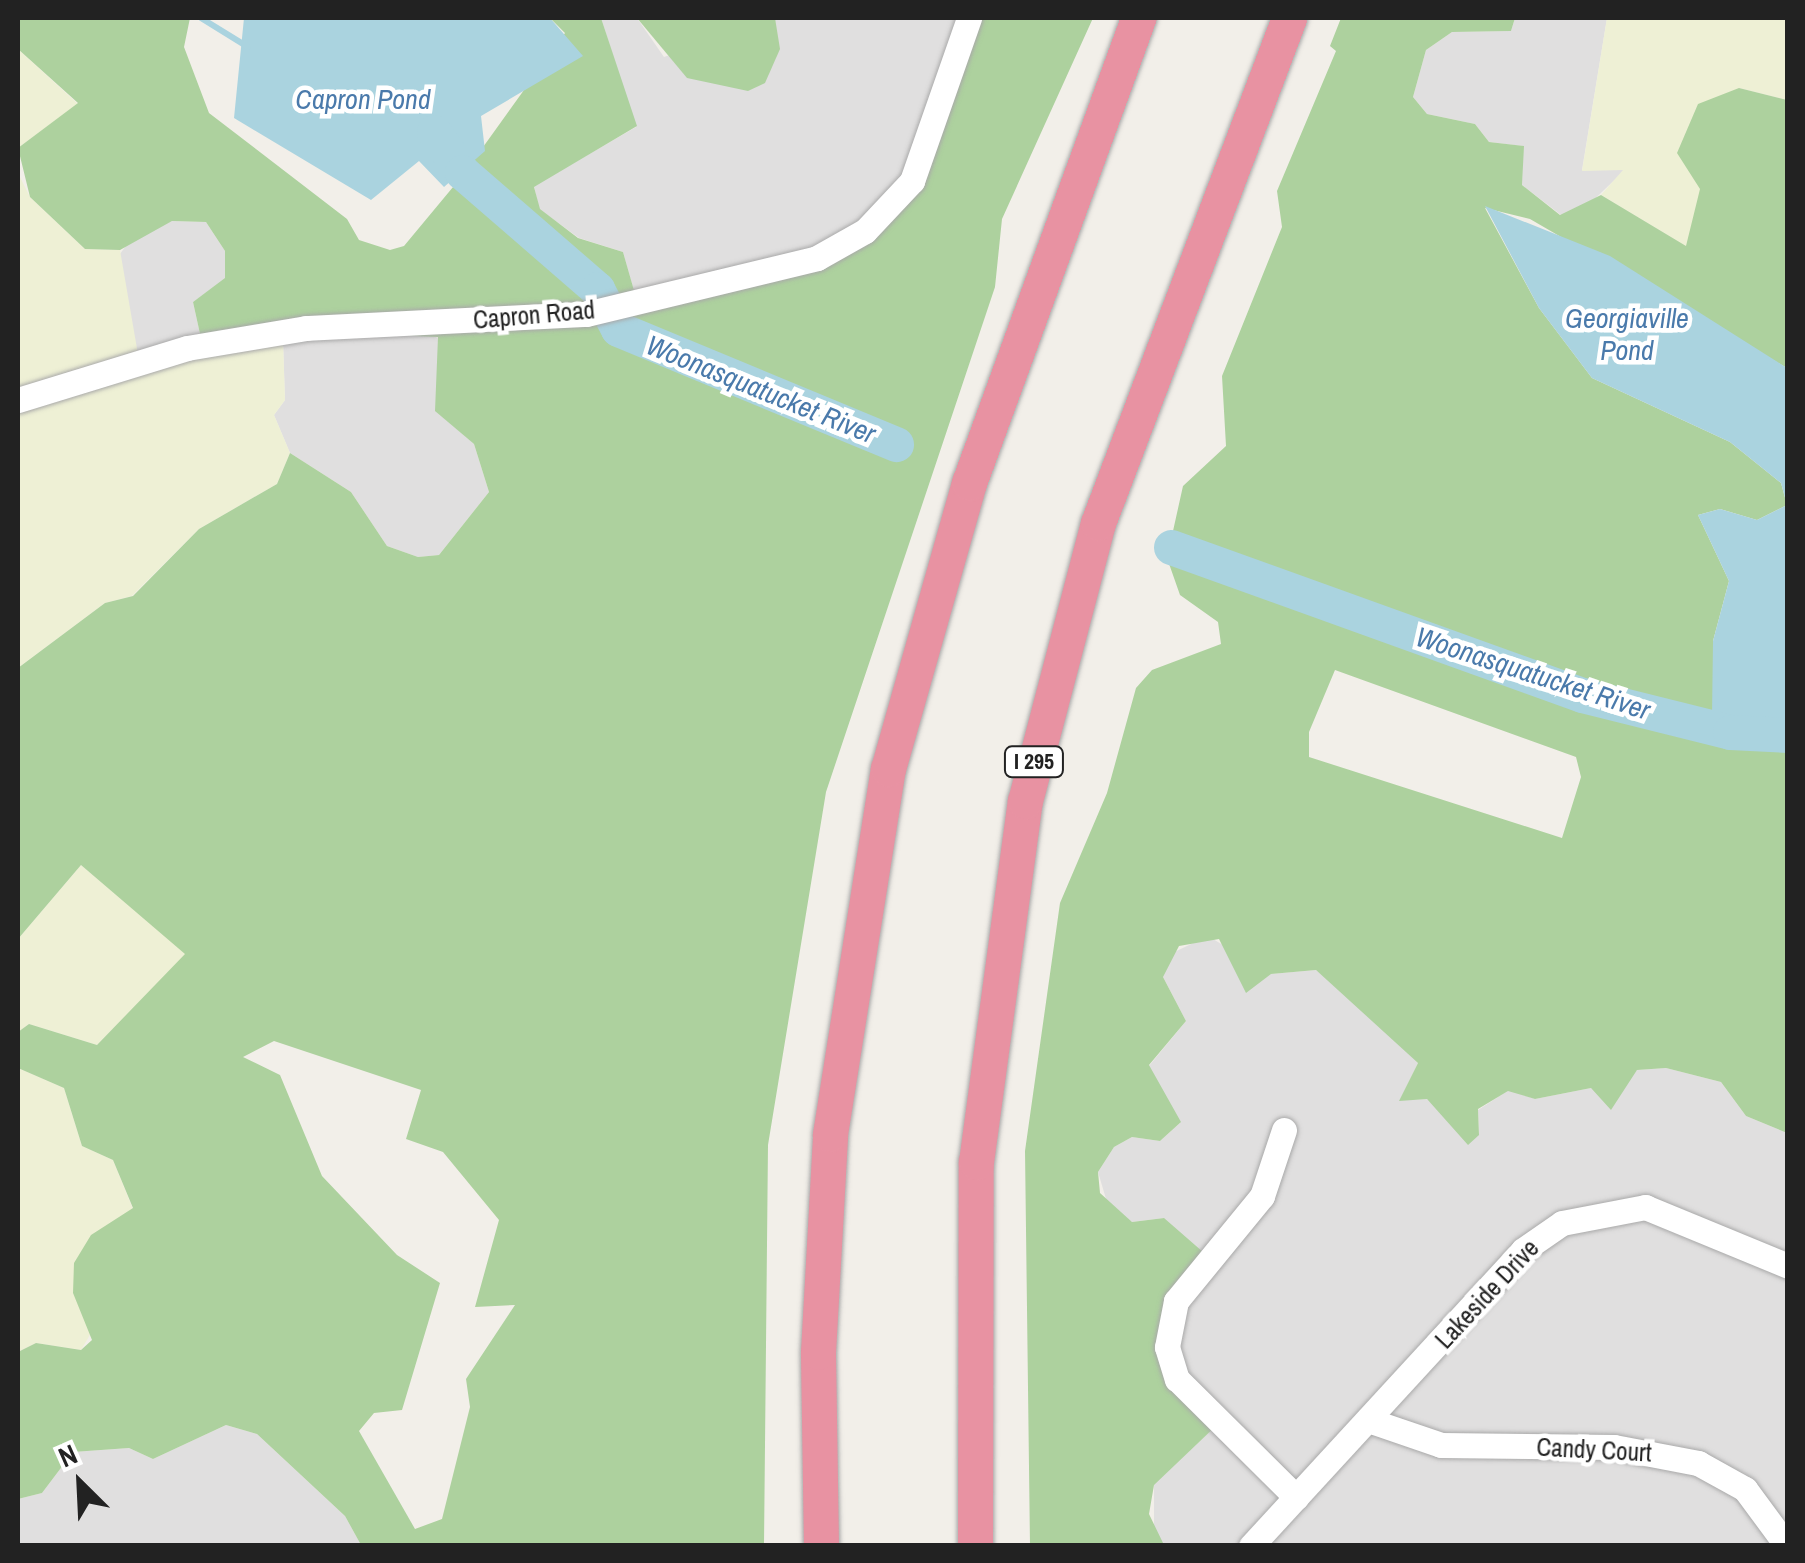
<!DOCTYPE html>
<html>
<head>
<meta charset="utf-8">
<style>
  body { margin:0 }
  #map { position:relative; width:1805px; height:1563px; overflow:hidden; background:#f2efe9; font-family:"Archivo Narrow",sans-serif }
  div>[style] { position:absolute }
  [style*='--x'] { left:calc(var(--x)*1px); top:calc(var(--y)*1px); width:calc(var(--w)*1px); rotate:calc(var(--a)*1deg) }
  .residential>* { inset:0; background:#e0dfdf }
  .farmland>* { inset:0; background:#eef0d5 }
  .forest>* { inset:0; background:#add19e }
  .water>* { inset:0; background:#aad3df }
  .stream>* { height:6px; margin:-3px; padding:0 3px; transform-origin:3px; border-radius:3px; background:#aad3df }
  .river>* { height:35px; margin:-17.5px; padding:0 17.5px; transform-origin:17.5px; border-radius:17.5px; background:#aad3df }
  .roads { filter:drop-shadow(0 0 2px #a9a9a9) drop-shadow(0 0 2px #a9a9a9) }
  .minor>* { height:25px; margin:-12.5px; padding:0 12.5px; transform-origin:12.5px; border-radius:12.5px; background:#fff }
  .highway>* { height:35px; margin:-17.5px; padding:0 17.5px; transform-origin:17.5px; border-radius:17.5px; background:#e892a2 }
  span { translate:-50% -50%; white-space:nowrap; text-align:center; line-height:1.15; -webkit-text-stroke:9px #fff; paint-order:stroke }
  .shield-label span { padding:2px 8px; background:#fff; border:2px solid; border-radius:8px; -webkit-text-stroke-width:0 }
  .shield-label { font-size:22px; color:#222; font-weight:700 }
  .street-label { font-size:25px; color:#222 }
  .water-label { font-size:28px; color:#4a7aab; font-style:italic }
  .frame { position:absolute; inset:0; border:20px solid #222; pointer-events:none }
  .north { position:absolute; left:30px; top:1433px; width:100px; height:100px; -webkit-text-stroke:8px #fff; paint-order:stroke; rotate:336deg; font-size:28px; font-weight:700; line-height:40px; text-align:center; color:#222 }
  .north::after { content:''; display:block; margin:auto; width:35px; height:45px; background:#222; clip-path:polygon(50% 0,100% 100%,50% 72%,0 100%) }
</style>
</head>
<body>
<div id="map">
  <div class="residential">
    <div style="clip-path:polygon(601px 18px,637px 18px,664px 57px,775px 18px,970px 18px,909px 180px,811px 258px,635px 295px,623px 252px,579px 238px,539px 209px,534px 186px,636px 127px)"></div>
    <div style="clip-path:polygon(1515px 18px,1607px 18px,1582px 170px,1625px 170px,1583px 210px,1561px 215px,1522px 185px,1523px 146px,1489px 142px,1475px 124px,1427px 114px,1413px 97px,1426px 50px,1452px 32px,1511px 31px)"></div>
    <div style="clip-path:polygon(172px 221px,206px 222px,225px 251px,225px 279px,193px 302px,204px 352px,140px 366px,117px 258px,134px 235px)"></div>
    <div style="clip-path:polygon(431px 334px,440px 340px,436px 411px,474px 444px,489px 492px,439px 555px,418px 557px,387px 546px,351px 492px,290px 453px,274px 415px,285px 400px,283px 341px)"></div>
    <div style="clip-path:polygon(1208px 936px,1271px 974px,1316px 970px,1371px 1012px,1418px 1063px,1400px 1100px,1427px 1099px,1462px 1130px,1479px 1134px,1478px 1110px,1509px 1090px,1535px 1099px,1591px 1088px,1604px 1098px,1637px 1070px,1666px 1068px,1721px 1082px,1746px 1116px,1787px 1133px,1787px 1545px,1164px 1545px,1154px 1537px,1154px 1484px,1218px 1424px,1179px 1380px,1164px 1218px,1132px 1222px,1109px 1209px,1098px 1172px,1114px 1147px,1132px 1137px,1160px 1141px,1180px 1123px,1149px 1066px,1186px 1021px,1163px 977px,1166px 956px)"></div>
    <div style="clip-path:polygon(226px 1425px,257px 1434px,345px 1516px,361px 1545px,18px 1545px,18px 1499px,42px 1493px,73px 1452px,129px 1448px,153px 1459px)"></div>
  </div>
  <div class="farmland">
    <div style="clip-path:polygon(1607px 18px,1787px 18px,1787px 100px,1739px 88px,1687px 247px,1601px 195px,1623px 170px,1582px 171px)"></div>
    <div style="clip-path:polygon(18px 49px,78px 104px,18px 148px)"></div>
    <div style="clip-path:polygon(18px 173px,30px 197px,85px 249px,120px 250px,140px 366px,283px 341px,285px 400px,274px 415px,290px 453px,277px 484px,199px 529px,132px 596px,105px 603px,18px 668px)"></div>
    <div style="clip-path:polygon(81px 865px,186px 954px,97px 1045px,29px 1024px,18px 1032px,18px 939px)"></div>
    <div style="clip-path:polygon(18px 1068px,64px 1088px,82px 1146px,113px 1160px,133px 1209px,92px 1235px,73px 1293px,94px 1328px,81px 1350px,36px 1343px,18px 1352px)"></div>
  </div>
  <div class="forest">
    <div style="clip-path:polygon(evenodd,18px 18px,190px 18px,184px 47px,209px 113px,347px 219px,359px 240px,390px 250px,404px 246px,463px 175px,565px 33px,550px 18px,601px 18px,637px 126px,534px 187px,540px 209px,578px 238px,623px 252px,635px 294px,800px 260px,894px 199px,970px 18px,1093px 18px,1002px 219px,995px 287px,826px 792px,768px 1145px,764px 1545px,361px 1545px,345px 1516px,257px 1434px,226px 1425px,153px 1459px,129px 1448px,73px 1452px,42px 1493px,18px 1499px,18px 1352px,36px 1343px,81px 1350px,92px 1340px,73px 1293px,74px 1263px,91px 1235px,133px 1208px,113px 1160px,82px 1146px,64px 1088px,18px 1068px,18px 1032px,29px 1024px,97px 1045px,185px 954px,81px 865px,18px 939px,18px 668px,105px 603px,133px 596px,199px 529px,277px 484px,290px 453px,351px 492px,387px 546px,418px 557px,439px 555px,489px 492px,474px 444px,435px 411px,438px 337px,340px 333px,204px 352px,193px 302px,225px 278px,225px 251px,206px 222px,172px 221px,120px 250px,85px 249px,30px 197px,18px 148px,78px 103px,18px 49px,18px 18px,274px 1041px,421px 1090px,406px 1139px,443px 1152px,499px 1220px,475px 1307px,515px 1305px,466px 1379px,470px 1407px,442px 1519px,415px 1529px,359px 1431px,374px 1413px,402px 1410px,440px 1283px,397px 1255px,322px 1176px,280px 1075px,243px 1057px,274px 1041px)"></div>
    <div style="clip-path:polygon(637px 18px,775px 18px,780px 49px,765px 83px,748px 91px,687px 78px)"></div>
    <div style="clip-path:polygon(evenodd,1341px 18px,1515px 18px,1511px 31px,1452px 32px,1426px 50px,1413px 97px,1427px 114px,1475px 124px,1489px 142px,1524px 146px,1522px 185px,1560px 215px,1601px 195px,1686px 246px,1700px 189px,1677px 153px,1698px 104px,1739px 88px,1787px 100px,1787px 368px,1530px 219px,1485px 208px,1539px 308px,1592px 378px,1730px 442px,1781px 483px,1787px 505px,1757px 520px,1720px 509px,1698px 515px,1729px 581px,1713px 641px,1777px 734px,1787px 735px,1787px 1133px,1746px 1116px,1721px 1082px,1666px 1068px,1637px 1070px,1611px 1110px,1591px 1088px,1535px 1099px,1508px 1091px,1478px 1109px,1479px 1135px,1468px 1145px,1427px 1099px,1399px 1101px,1418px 1063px,1316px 970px,1271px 974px,1246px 993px,1219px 939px,1179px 946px,1163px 977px,1186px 1021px,1149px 1065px,1181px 1122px,1160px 1141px,1132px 1137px,1114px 1147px,1098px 1172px,1100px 1193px,1132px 1222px,1164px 1218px,1203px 1252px,1165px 1333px,1218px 1424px,1154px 1485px,1149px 1514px,1164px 1545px,1030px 1546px,1025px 1151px,1060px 903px,1107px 793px,1136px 688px,1152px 670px,1221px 644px,1218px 622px,1180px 595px,1167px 558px,1183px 486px,1226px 446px,1222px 376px,1282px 227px,1277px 191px,1336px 51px,1330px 46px,1341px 18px,1335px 670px,1576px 757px,1581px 777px,1562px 838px,1309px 757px,1309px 732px,1335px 670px)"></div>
  </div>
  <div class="water">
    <div style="clip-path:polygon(244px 18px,550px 18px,583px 56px,481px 116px,485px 151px,444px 187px,419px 161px,371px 200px,234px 118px)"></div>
    <div style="clip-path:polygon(1485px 206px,1610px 256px,1787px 368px,1787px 735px,1726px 737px,1712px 715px,1713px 641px,1729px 581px,1698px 515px,1720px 509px,1757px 520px,1787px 505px,1781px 483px,1730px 442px,1592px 378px,1539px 308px)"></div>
  </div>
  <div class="stream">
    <div style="--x:201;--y:18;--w:55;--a:31.7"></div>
  </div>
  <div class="river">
    <div style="--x:434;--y:132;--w:49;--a:55"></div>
    <div style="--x:462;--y:172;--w:179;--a:40.9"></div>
    <div style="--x:597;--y:289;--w:45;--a:62.3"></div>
    <div style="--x:618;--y:329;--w:301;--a:22.5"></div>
    <div style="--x:1171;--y:547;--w:437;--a:19.8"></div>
    <div style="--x:1582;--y:695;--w:153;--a:14"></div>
    <div style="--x:1730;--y:732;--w:58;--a:3"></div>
  </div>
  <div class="roads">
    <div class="minor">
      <div style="--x:18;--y:400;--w:177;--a:-17.1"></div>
      <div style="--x:187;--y:348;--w:121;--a:-9.5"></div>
      <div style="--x:306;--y:328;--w:280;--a:-2.9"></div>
      <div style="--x:586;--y:314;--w:238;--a:-13.6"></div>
      <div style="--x:817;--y:258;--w:55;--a:-29.4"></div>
      <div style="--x:865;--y:231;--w:69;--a:-46.8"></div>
      <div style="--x:912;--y:181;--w:173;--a:-70.7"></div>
      <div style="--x:1284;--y:1130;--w:70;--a:108.4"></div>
      <div style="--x:1262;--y:1196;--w:136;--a:129.3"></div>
      <div style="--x:1176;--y:1301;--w:47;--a:101.1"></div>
      <div style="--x:1167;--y:1347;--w:34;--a:73"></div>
      <div style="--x:1177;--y:1379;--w:168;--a:44.8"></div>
      <div style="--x:1368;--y:1420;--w:77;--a:18.9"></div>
      <div style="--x:1441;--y:1445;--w:173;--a:0.7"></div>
      <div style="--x:1614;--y:1447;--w:86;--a:10.8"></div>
      <div style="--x:1698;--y:1463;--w:54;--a:29"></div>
      <div style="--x:1745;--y:1489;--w:71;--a:53.6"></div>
      <div style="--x:1251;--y:1546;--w:402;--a:-47.4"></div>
      <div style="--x:1523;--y:1250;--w:47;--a:-34.7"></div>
      <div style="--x:1562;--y:1223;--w:85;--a:-10.9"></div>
      <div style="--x:1645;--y:1207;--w:155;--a:22.4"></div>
    </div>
    <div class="highway">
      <div style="--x:821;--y:1546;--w:194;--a:-90.9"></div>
      <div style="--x:818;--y:1352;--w:218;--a:-86.8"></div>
      <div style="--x:830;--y:1134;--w:370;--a:-81"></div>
      <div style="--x:888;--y:769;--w:297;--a:-74.2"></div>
      <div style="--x:969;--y:483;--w:495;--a:-70"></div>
      <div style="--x:975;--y:1546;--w:384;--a:-89.9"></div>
      <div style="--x:976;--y:1162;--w:364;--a:-82.3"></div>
      <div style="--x:1025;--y:801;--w:287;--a:-75.3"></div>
      <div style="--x:1098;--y:523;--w:540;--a:-69.28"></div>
    </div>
  </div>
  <div class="shield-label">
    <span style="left:1034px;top:762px">I 295</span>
  </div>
  <div class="street-label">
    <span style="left:534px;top:315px;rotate:-5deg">Capron Road</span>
    <span style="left:1487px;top:1294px;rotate:-47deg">Lakeside Drive</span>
    <span style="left:1594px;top:1450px;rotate:3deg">Candy Court</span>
  </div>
  <div class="water-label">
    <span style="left:363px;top:99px">Capron Pond</span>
    <span style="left:1627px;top:334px">Georgiaville<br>Pond</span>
    <span style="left:761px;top:389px;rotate:22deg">Woonasquatucket River</span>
    <span style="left:1533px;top:673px;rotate:18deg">Woonasquatucket River</span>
  </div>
  <div class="frame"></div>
  <div class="north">N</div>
</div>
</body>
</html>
